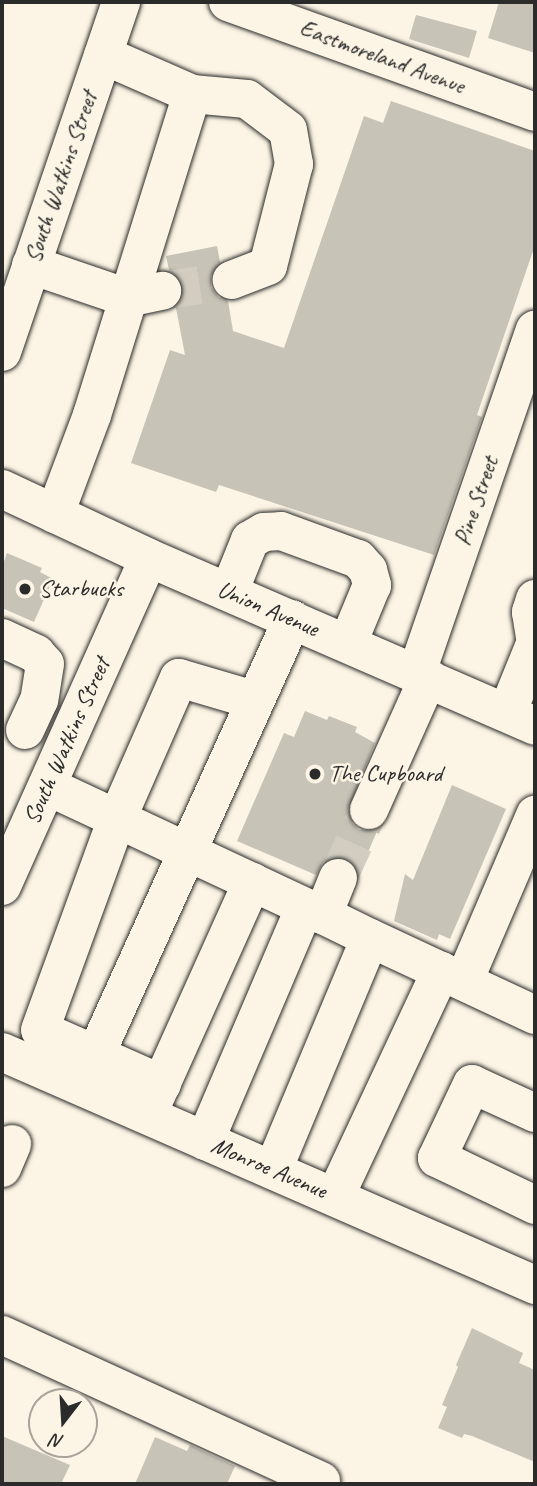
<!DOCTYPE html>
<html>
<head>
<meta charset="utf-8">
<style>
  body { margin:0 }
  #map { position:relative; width:537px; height:1486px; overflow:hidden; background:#fcf5e5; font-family:Caveat,sans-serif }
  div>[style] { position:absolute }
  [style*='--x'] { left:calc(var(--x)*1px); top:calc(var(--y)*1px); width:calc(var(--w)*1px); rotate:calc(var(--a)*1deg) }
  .building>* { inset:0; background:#c8c3b7 }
  .minor-tunnel>* { height:38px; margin-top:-19px; transform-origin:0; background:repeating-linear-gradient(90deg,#d2cdc0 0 38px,transparent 0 57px) }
  .roads { filter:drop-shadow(0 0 2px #2b2b2b) drop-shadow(0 0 2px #2b2b2b) }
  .minor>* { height:38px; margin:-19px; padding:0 19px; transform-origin:19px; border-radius:19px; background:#fcf5e5 }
  .major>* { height:38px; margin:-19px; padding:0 19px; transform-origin:19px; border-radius:19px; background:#fcf5e5 }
  .dots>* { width:19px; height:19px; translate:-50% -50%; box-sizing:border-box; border:4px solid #fcf5e5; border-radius:50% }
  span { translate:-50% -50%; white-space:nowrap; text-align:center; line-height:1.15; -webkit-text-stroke:5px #fcf5e5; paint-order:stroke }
  .street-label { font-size:24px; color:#2b2b2b }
  .poi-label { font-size:24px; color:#2b2b2b }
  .left { translate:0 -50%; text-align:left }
  .frame { position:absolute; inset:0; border:4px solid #2b2b2b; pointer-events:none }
  .north { position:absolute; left:28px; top:1388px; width:70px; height:70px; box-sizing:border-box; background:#fcf5e5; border:2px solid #a8a49b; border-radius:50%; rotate:197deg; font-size:19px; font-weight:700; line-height:28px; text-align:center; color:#2b2b2b }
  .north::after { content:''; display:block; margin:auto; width:24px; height:32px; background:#2b2b2b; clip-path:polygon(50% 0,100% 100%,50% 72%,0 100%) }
</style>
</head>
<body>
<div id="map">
  <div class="building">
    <div style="clip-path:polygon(499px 2px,535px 2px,535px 53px,488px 38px)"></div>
    <div style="clip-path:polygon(416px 15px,477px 31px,469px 58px,409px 39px)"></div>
    <div style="clip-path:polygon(391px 101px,535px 151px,535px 245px,477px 415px,482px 417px,434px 555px,219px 485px,216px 492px,131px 463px,170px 350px,185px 355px,176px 308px,182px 299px,183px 287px,179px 277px,169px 270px,166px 256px,217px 246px,220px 262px,211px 276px,211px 287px,218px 297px,228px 301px,233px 331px,284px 348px,364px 116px,383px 123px)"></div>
    <div style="clip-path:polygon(7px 553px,42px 568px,40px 572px,53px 579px,34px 622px,2px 608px,2px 567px)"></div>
    <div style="clip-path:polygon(305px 711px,327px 720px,329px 716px,357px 727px,355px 732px,375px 743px,347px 812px,351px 822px,359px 830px,378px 829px,359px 873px,347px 858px,336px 856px,324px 861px,316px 875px,237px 841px,284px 733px,294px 737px)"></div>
    <div style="clip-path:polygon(452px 785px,506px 809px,450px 939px,439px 934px,437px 940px,394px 921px,405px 874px,413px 880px)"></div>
    <div style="clip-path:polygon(472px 1328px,523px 1353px,519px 1363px,535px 1370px,535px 1462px,472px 1436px,464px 1434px,462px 1438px,438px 1428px,447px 1407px,442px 1405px,458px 1367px,456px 1365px)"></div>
    <div style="clip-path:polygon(2px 1436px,70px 1465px,61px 1484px,2px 1484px)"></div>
    <div style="clip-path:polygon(155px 1437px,187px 1451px,190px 1445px,235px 1466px,227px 1484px,135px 1484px)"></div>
  </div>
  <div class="minor-tunnel">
    <div style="--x:162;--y:291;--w:71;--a:-8.9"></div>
    <div style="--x:338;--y:878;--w:75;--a:-65.5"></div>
  </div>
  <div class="roads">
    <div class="minor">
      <div style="--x:228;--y:2;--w:326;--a:19.7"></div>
      <div style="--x:192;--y:94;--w:55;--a:5.2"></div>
      <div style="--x:247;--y:99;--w:51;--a:37.1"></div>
      <div style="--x:288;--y:130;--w:35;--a:80"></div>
      <div style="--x:294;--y:164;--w:105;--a:104.3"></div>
      <div style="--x:268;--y:266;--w:39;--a:159"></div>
      <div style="--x:31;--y:265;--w:102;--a:18.8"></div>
      <div style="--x:128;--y:298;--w:35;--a:-12"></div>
      <div style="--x:2;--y:352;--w:370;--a:-71.2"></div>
      <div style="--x:55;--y:514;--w:106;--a:-69.5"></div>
      <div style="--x:92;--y:415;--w:336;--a:-72.7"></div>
      <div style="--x:192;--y:94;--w:97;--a:-156.3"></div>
      <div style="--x:229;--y:592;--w:56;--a:-68"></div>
      <div style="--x:250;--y:540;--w:16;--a:-30"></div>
      <div style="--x:264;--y:532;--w:17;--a:-3"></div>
      <div style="--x:281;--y:531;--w:82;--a:20"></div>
      <div style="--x:358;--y:559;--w:15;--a:48"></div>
      <div style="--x:368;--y:570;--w:16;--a:75"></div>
      <div style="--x:372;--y:585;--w:63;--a:112.5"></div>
      <div style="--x:535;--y:599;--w:14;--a:107"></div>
      <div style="--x:531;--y:612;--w:25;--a:81"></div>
      <div style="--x:2;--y:638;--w:38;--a:25"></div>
      <div style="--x:36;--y:654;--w:13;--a:48"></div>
      <div style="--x:45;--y:664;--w:36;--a:99"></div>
      <div style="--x:39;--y:700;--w:33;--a:115"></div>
      <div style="--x:417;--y:672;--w:362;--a:-71"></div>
      <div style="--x:507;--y:713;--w:74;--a:-67.9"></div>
      <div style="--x:47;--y:786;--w:305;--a:25.1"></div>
      <div style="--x:323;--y:915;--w:40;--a:-68"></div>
      <div style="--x:369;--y:810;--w:145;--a:-65.9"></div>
      <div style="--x:2;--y:886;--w:359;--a:-65.9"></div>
      <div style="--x:370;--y:938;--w:182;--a:25"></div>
      <div style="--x:464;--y:981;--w:181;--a:-66.8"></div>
      <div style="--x:2;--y:1052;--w:582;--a:23.61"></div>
      <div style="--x:96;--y:1054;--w:477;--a:-65.7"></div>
      <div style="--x:162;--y:1084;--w:133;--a:-156.1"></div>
      <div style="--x:40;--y:1030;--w:225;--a:-70"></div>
      <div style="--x:117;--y:819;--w:154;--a:-66.3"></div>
      <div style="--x:179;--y:678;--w:78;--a:16.3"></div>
      <div style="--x:151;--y:1107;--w:247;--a:-65.8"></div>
      <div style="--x:535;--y:1113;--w:69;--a:-155.3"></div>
      <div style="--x:472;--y:1084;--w:82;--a:115.3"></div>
      <div style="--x:437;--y:1158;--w:109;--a:25.6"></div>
      <div style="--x:205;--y:1141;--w:254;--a:-66.9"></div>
      <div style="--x:2;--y:1168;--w:26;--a:-67"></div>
      <div style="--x:273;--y:1170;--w:251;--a:-67.3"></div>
      <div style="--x:370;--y:938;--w:52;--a:-153.9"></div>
      <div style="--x:335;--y:1197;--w:250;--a:-64.9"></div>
      <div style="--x:2;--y:1335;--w:351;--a:24.6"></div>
    </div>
    <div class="major">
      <div style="--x:2;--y:489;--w:162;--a:25.1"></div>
      <div style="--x:149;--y:558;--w:421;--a:23.5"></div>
    </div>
  </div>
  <div class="dots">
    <div style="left:25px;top:589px;background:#2b2b2b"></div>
    <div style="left:315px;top:774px;background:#2b2b2b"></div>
  </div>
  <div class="street-label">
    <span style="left:382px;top:57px;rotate:20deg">Eastmoreland Avenue</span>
    <span style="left:61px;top:177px;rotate:-71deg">South Watkins Street</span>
    <span style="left:476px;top:501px;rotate:-71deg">Pine Street</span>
    <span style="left:268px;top:609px;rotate:23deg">Union Avenue</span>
    <span style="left:67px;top:741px;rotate:-66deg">South Watkins Street</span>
    <span style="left:269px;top:1168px;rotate:23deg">Monroe Avenue</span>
  </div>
  <div class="poi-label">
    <span class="left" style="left:39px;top:589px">Starbucks</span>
    <span class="left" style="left:329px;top:774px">The Cupboard</span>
  </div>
  <div class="frame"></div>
  <div class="north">N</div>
</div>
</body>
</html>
